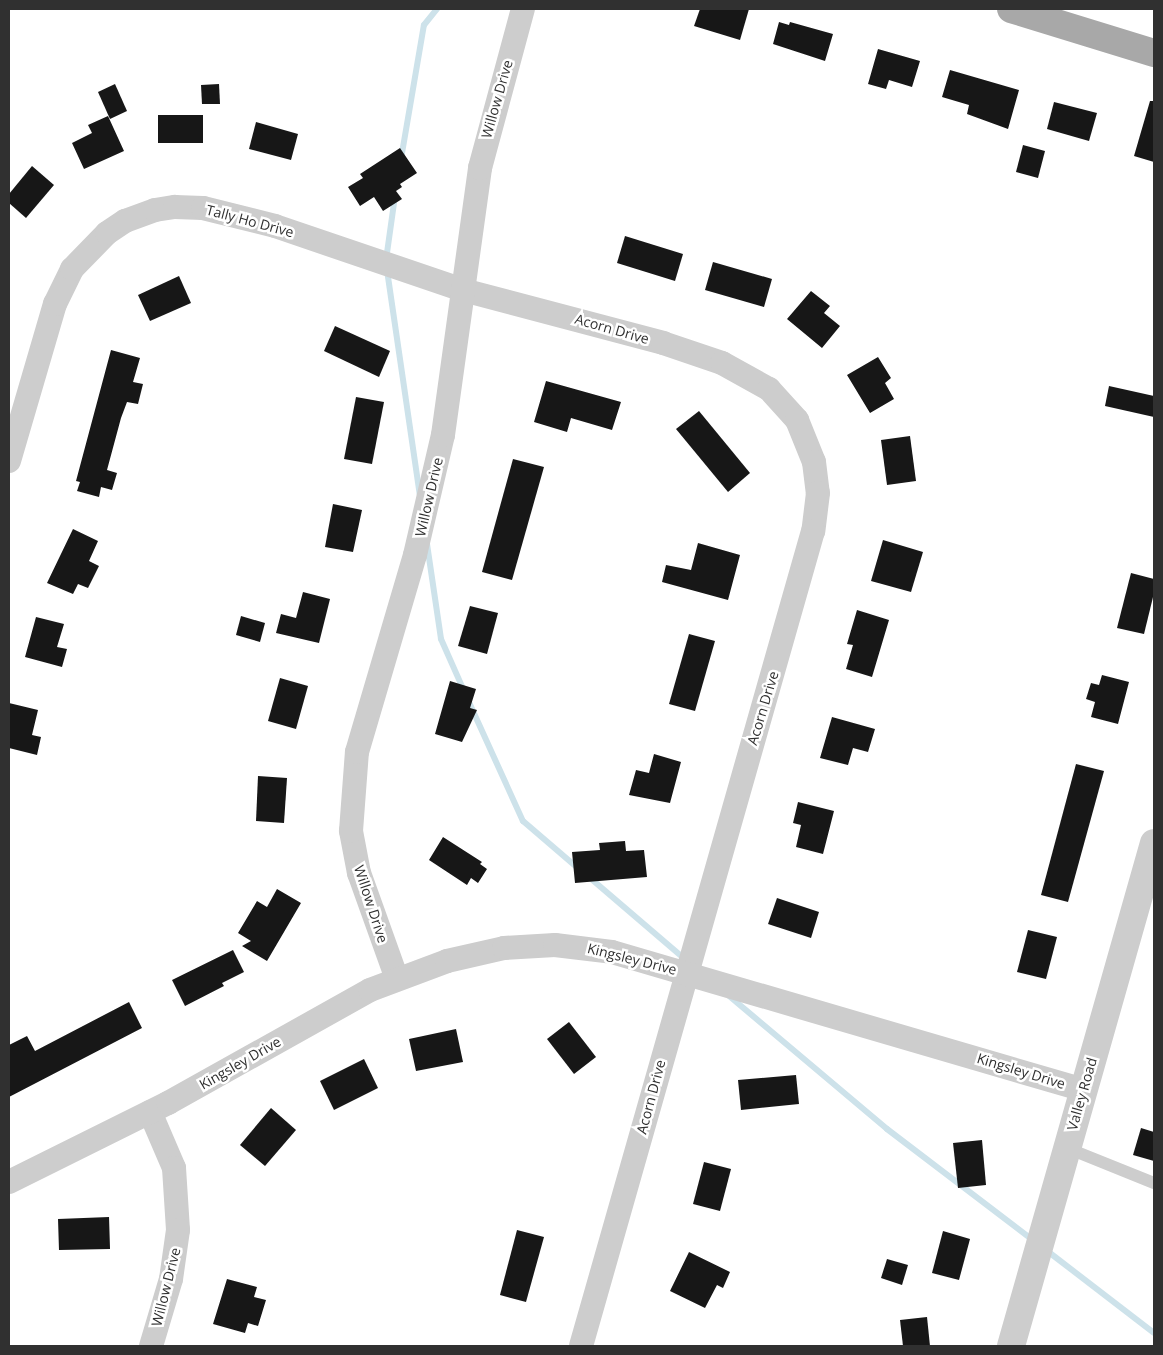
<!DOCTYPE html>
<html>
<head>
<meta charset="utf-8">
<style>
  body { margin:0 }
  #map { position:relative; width:1163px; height:1355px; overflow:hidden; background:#fff; font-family:"Open Sans",sans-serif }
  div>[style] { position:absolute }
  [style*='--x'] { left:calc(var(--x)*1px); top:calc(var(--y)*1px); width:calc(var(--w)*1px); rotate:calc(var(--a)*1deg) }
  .stream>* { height:6px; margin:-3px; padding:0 3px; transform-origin:3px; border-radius:3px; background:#cde2ea }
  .building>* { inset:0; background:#171717 }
  .service>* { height:12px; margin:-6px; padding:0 6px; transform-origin:6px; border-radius:6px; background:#cdcdcd }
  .minor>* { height:24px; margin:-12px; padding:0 12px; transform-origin:12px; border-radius:12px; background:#cdcdcd }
  .tertiary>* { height:28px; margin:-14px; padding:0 14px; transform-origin:14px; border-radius:14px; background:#cdcdcd }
  .primary>* { height:28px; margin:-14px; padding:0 14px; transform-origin:14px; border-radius:14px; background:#a8a8a8 }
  span { translate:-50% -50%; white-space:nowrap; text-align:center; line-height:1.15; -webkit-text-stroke:5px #fff; paint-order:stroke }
  .street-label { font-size:14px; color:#303030 }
  .frame { position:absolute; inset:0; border:10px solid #303030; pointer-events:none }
</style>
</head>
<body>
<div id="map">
  <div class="stream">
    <div style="--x:401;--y:159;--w:136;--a:-80.3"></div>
    <div style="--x:424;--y:25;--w:21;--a:-51"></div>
    <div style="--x:386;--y:260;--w:65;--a:-82"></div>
    <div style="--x:387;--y:270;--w:227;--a:81.7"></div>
    <div style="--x:427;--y:544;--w:96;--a:81.6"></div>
    <div style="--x:441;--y:639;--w:57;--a:66.1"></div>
    <div style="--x:468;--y:700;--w:133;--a:65.6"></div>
    <div style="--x:523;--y:821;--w:74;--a:40.6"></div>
    <div style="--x:589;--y:877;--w:128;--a:40.6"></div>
    <div style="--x:728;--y:995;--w:208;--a:40.1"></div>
    <div style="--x:887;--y:1129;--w:185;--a:37.3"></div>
    <div style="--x:1046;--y:1250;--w:136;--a:37.5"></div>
  </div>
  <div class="building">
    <div style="clip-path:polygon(700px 9px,749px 9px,740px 40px,694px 26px)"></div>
    <div style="clip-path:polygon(779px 22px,789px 25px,790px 22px,833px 34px,825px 61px,773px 44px)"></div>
    <div style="clip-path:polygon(878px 49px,920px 61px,912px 87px,889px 80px,886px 89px,868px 84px)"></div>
    <div style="clip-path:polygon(950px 70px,1019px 90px,1008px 129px,967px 114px,969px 105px,942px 97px)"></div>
    <div style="clip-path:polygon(115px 84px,127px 111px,110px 119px,98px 92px)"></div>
    <div style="clip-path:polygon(219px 84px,220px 104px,202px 104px,201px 85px)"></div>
    <div style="clip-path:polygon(1150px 101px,1154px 101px,1154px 162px,1134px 156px)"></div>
    <div style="clip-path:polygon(1054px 102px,1097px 113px,1089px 141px,1047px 129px)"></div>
    <div style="clip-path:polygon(158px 115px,203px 115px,203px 143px,158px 143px)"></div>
    <div style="clip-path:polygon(108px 116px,124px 151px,84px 169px,72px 143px,92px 133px,88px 125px)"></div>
    <div style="clip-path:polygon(256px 122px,298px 134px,291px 160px,249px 149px)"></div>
    <div style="clip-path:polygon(1023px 145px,1045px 151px,1038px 178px,1016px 172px)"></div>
    <div style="clip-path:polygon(400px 148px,417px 173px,400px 184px,402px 187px,396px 191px,402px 199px,383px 211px,374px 197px,360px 206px,348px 187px,363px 178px,360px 174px)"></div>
    <div style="clip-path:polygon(32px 166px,54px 185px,26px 218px,9px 203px,9px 194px)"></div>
    <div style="clip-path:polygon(625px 236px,683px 254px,675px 281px,617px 263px)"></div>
    <div style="clip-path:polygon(713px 262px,772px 279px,764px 307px,705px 290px)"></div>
    <div style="clip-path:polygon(179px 276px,191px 303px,150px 321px,138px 295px)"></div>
    <div style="clip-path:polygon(811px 291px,830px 306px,824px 313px,840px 326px,822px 348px,787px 319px)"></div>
    <div style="clip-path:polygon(335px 326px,390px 351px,379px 377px,324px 351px)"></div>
    <div style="clip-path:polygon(111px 350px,140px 358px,133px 382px,143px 384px,138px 404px,127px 402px,121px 418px,107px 470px,117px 473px,112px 490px,101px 487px,99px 497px,77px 491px,80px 482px,76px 481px)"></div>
    <div style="clip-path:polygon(878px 357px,891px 378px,885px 383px,894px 399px,870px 413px,847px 375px)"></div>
    <div style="clip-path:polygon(546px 381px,621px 402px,612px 430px,571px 418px,567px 432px,534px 422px)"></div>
    <div style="clip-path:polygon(1109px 386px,1154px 396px,1154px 417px,1105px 406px)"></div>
    <div style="clip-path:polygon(356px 397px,384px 402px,372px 464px,344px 459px)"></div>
    <div style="clip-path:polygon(699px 411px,750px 473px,728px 492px,676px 429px)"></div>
    <div style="clip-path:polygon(910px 436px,916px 481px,887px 485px,881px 440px)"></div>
    <div style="clip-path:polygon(513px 459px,544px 467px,512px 580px,482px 572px)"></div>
    <div style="clip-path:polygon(333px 504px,362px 510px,353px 552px,325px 547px)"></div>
    <div style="clip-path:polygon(73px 529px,98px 541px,89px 561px,99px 566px,88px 588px,78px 584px,73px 594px,47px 583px)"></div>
    <div style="clip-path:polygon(883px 540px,923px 552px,911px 592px,871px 581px)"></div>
    <div style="clip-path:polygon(698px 543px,740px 555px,728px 600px,662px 582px,666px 565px,691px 570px)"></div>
    <div style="clip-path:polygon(1131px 573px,1154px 579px,1154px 593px,1144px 634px,1117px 628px)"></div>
    <div style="clip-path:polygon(303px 592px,330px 599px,319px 643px,276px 633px,281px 614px,296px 618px)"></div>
    <div style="clip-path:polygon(470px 606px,498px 613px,487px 654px,458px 646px)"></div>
    <div style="clip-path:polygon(857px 610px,889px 620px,872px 677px,846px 669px,853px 645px,847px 644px)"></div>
    <div style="clip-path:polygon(241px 616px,265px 623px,260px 642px,236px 635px)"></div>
    <div style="clip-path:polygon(36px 617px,64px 624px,57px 647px,67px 649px,62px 667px,25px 657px)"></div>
    <div style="clip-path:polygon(689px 634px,715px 641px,695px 711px,669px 704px)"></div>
    <div style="clip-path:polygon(1102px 675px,1129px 682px,1118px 724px,1091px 717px,1095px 702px,1086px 699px,1091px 683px,1099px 685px)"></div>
    <div style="clip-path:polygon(280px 678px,308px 686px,296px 729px,268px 721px)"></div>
    <div style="clip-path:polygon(450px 681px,476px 689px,470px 708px,477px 710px,462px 742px,435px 734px)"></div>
    <div style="clip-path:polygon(9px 703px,38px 710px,32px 735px,41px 737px,37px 755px,9px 748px)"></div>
    <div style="clip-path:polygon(832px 717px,875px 729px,868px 752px,853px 748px,848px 765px,820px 758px)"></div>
    <div style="clip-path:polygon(654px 754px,681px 762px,670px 803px,629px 795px,636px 770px,649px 773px)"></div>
    <div style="clip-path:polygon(1076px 764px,1104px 771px,1068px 902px,1041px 895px)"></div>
    <div style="clip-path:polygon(258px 776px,287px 778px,284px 823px,256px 821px)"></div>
    <div style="clip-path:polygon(798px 802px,834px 811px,823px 854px,796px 847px,801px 825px,793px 823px)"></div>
    <div style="clip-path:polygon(443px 837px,482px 862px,480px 864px,487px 869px,478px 883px,471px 878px,467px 885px,429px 860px)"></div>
    <div style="clip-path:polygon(625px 841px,626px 851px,644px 850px,647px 877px,575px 883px,572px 852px,600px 850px,599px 843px)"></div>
    <div style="clip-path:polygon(277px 889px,301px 903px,267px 961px,242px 946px,251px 941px,238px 933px,257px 901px,267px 907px)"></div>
    <div style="clip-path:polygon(777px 898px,819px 912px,811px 938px,768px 924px)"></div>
    <div style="clip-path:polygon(1028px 930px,1057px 937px,1046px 979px,1017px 972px)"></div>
    <div style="clip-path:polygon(233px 950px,244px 972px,222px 983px,224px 986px,185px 1006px,172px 980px)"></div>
    <div style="clip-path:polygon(129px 1002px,142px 1028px,9px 1097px,9px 1045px,27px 1036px,35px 1051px)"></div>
    <div style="clip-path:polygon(569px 1022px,596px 1057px,574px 1074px,547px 1039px)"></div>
    <div style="clip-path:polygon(456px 1029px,463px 1062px,416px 1071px,409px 1039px)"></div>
    <div style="clip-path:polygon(364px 1059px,378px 1088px,334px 1110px,320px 1081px)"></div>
    <div style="clip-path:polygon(796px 1075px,799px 1104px,741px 1110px,738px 1080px)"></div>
    <div style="clip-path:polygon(271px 1108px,296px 1130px,265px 1166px,240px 1145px)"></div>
    <div style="clip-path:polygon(1141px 1128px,1154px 1132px,1154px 1161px,1133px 1155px)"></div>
    <div style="clip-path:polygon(982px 1140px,986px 1185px,958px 1188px,953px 1143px)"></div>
    <div style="clip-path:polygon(704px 1162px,731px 1169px,720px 1211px,693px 1204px)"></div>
    <div style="clip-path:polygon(109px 1217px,110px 1249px,59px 1250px,58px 1219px)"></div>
    <div style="clip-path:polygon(517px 1230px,544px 1237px,526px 1302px,500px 1295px)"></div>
    <div style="clip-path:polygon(943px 1231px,970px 1239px,959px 1280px,932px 1273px)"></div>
    <div style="clip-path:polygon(689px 1252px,730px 1272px,723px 1288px,717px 1285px,705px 1308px,670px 1291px)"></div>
    <div style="clip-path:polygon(887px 1259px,908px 1265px,902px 1285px,881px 1278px)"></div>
    <div style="clip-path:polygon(227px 1279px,257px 1287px,254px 1297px,266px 1300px,258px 1326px,248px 1323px,245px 1333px,213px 1324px)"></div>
    <div style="clip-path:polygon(927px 1317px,930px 1346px,903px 1346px,900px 1320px)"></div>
  </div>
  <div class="service">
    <div style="--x:1067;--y:1148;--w:94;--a:21.9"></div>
  </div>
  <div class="minor">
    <div style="--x:9;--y:461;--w:164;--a:-73.7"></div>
    <div style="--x:55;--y:304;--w:39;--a:-64"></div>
    <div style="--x:72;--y:269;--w:50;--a:-45.8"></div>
    <div style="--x:107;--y:233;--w:22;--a:-34"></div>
    <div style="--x:125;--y:221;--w:32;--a:-20"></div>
    <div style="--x:155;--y:210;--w:20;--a:-9"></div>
    <div style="--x:175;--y:207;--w:28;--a:2"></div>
    <div style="--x:203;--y:208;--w:74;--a:14"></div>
    <div style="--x:275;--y:226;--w:199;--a:18.8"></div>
    <div style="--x:463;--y:290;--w:207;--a:14.8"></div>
    <div style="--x:663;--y:343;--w:62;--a:18.7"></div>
    <div style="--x:722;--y:363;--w:54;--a:29"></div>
    <div style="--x:769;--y:389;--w:42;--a:47.9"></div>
    <div style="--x:797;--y:420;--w:45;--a:68"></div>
    <div style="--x:814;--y:462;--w:31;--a:83"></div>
    <div style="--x:818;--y:493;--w:38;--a:97"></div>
    <div style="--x:813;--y:531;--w:847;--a:105.89"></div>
    <div style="--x:397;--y:979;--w:113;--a:-109.7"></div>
    <div style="--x:359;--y:873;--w:43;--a:-100.8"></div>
    <div style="--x:351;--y:831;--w:79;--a:-85.7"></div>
    <div style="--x:357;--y:752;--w:205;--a:-73.6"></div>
    <div style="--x:415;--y:555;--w:123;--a:-76.9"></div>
    <div style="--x:443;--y:435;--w:270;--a:-82.1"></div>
    <div style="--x:480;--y:168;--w:165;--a:-74.9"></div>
    <div style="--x:150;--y:1112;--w:61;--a:66.8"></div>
    <div style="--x:174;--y:1168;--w:62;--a:86.3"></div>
    <div style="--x:178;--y:1230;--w:49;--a:98.1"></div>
    <div style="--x:171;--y:1279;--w:70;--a:106.6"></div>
    <div style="--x:9;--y:1182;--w:178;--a:-26.4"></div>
    <div style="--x:168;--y:1103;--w:231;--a:-29.2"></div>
    <div style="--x:370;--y:990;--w:82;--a:-20.6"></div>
    <div style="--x:447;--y:961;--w:58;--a:-12.8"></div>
    <div style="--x:504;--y:948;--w:51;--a:-3.4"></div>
    <div style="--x:555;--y:945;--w:57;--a:7"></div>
    <div style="--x:612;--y:952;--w:491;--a:16.3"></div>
  </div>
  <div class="tertiary">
    <div style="--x:1011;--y:1346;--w:523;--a:-74.13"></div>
  </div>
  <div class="primary">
    <div style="--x:1011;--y:9;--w:150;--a:17.1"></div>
  </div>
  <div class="street-label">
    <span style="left:497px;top:99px;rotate:-74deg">Willow Drive</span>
    <span style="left:250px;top:221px;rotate:15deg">Tally Ho Drive</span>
    <span style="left:612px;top:329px;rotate:16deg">Acorn Drive</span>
    <span style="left:429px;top:497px;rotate:-77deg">Willow Drive</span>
    <span style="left:763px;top:708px;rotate:-73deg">Acorn Drive</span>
    <span style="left:371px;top:904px;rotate:72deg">Willow Drive</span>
    <span style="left:632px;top:959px;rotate:14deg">Kingsley Drive</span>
    <span style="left:240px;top:1063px;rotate:-30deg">Kingsley Drive</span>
    <span style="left:1021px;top:1071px;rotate:17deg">Kingsley Drive</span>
    <span style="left:1082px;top:1094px;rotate:-74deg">Valley Road</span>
    <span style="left:651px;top:1097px;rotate:-75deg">Acorn Drive</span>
    <span style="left:166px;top:1287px;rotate:-76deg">Willow Drive</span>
  </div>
  <div class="frame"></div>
</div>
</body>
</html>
